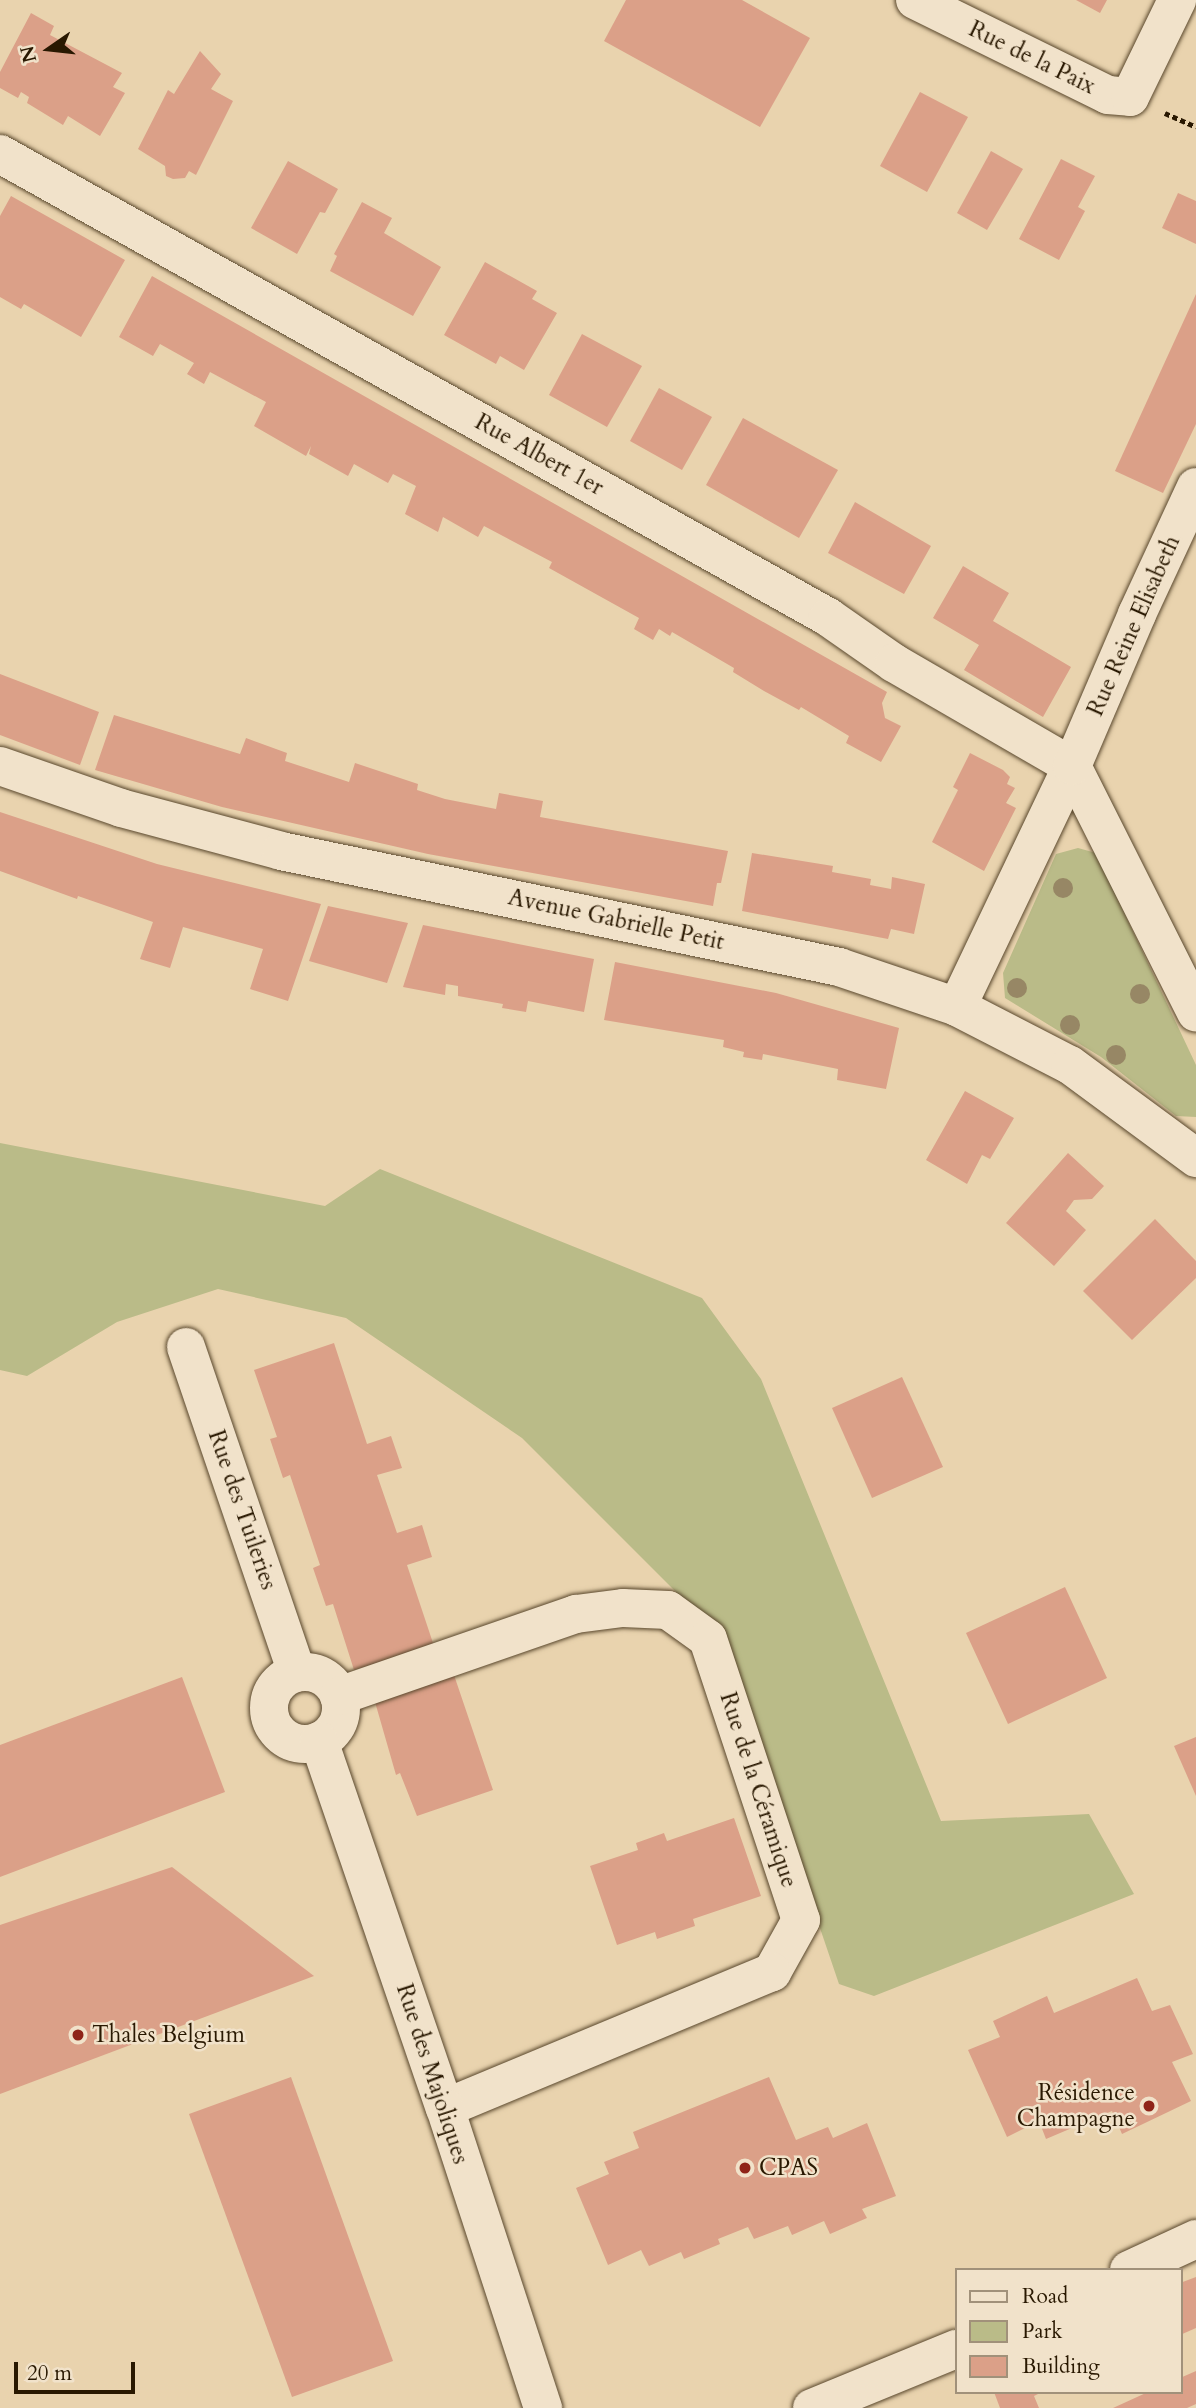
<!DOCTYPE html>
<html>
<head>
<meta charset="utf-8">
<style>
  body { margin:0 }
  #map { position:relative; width:1196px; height:2408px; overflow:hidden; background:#e9d3ae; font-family:Cardo,serif }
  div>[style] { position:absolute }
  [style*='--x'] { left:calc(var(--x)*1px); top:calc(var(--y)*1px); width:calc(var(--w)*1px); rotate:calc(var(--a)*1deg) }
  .green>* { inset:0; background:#babb88 }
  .building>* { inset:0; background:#dba088 }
  .path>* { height:4.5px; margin-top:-2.25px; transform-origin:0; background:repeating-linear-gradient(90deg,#291801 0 5px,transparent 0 8.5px) }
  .roads { filter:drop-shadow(0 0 2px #59472c) drop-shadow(0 0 2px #59472c) }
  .minor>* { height:38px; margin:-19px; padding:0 19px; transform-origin:19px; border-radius:19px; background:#f1e2ca }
  .minor>.ring { margin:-19px; padding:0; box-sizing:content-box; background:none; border:38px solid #f1e2ca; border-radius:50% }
  .trees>* { width:20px; height:20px; margin:-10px; border-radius:50%; background:#978765 }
  .dots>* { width:19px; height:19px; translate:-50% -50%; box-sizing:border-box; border:4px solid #f1e2ca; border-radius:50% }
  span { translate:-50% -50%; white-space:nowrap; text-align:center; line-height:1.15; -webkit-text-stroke:5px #f1e2ca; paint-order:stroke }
  .street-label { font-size:23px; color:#291801 }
  .poi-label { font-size:23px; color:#291801 }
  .left { translate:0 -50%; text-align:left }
  .right { translate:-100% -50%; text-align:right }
  .legend { position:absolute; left:955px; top:2268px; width:228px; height:126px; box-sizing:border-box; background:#f1e2ca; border:2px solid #a1917a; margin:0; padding:9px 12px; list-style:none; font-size:21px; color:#291801 }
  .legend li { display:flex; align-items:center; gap:14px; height:35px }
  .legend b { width:35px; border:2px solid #a1917a }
  .north { position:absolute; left:14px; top:14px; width:70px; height:70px; -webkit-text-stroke:5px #f1e2ca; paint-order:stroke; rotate:256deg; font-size:19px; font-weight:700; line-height:28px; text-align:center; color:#291801 }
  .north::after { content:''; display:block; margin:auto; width:24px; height:32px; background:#291801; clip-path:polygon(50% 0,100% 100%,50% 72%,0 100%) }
  .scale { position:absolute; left:14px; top:2362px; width:121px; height:32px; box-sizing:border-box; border:4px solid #291801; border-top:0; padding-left:9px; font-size:21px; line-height:24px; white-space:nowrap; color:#291801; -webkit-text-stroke:5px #f1e2ca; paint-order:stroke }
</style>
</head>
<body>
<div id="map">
  <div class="green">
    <div style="clip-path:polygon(1078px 848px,1096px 853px,1196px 1065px,1196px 1117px,1176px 1116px,1101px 1057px,1005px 998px,1003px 973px,1056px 854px)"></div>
    <div style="clip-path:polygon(0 1143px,325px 1206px,380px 1169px,702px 1298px,761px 1379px,941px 1821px,1089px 1814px,1134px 1894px,874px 1996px,839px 1984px,721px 1637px,522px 1438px,346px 1318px,218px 1289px,117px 1322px,27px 1376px,0 1370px)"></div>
  </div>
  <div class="building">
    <div style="clip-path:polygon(626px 0,742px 0,810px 38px,760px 127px,604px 41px)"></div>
    <div style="clip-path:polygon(1076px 0,1107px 0,1100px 13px)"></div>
    <div style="clip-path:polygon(31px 13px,54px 26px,50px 35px,122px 73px,113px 87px,125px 93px,100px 136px,68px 116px,63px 125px,27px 103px,29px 97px,21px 92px,18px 98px,0 88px,0 72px)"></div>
    <div style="clip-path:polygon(200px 51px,221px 74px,211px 89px,233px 101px,196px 175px,189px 171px,185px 178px,173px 179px,166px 176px,165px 166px,138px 149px,168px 90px,174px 94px)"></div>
    <div style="clip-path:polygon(920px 92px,968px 117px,927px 192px,880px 166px)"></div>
    <div style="clip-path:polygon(991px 151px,1023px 169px,987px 230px,957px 213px)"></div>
    <div style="clip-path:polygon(1061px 159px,1095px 176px,1078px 207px,1085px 211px,1059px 260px,1019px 239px)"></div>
    <div style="clip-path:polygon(288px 161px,338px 189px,325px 213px,320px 212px,297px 254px,251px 228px)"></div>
    <div style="clip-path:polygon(1178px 193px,1196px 201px,1196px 244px,1162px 228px)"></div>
    <div style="clip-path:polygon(11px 196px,125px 260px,81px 337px,24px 304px,21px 309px,0 297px,0 216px)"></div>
    <div style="clip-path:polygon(362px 202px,392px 218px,384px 233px,441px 267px,413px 316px,330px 271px,337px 256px,334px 254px)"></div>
    <div style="clip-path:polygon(485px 262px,537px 291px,532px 299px,557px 313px,524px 370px,500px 356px,496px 364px,444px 335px)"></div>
    <div style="clip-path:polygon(152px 276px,887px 692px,882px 703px,885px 718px,901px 726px,881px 762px,846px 743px,849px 736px,801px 707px,799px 710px,764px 691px,733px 672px,734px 668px,672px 632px,670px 636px,659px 629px,653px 640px,634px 629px,639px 618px,549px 568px,552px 562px,484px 526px,478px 537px,443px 517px,438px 532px,405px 514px,416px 486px,393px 474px,388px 483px,354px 464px,348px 476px,309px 454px,311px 446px,306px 456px,254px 426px,266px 402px,210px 372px,204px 384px,187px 374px,194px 363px,160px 344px,153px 356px,119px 337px)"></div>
    <div style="clip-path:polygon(1196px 294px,1196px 424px,1163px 493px,1115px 471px)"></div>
    <div style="clip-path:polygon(582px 334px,642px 366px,607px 427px,549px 395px)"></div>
    <div style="clip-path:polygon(659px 388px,712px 417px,682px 470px,630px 441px)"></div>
    <div style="clip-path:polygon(743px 418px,838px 470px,799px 538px,706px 485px)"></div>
    <div style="clip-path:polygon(855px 502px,931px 546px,904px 594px,828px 553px)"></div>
    <div style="clip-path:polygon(963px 566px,1009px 593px,993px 621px,1071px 667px,1043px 717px,964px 670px,979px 645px,933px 618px)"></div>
    <div style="clip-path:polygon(0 674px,99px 712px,80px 765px,0 735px)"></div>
    <div style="clip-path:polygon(114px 715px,240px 754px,246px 738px,287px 753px,285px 761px,349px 782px,355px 763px,418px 784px,417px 790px,445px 799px,496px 809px,499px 793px,543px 801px,540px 817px,728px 851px,721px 883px,717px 883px,713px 906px,428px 854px,222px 807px,95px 770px)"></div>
    <div style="clip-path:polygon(970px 753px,1003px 770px,1010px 777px,1007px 784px,1015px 788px,1006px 803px,1016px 808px,984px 871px,932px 842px,958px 790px,953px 787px)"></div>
    <div style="clip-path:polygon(0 812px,157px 864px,321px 904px,288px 1001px,250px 989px,263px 949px,183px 927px,170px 968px,140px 959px,153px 922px,78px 896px,77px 899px,0 871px)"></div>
    <div style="clip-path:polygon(752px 853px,833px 866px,832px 872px,871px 879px,870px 885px,891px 889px,892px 877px,925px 884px,914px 934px,891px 929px,888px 939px,742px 911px)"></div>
    <div style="clip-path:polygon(328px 906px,408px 923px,387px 983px,309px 961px)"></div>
    <div style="clip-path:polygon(423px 925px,594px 959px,584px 1012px,528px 1001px,526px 1012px,502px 1008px,503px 1004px,458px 996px,458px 986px,446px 984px,445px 995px,403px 987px)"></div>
    <div style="clip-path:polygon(615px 962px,776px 993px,899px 1028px,886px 1089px,837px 1080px,838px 1069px,763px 1054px,762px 1060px,743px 1057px,744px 1052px,723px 1047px,724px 1040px,604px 1020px)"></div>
    <div style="clip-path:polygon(965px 1091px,1014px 1118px,990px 1159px,982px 1155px,967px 1184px,926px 1160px)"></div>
    <div style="clip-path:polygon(1068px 1153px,1104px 1186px,1092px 1199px,1074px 1200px,1066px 1211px,1086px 1230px,1054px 1266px,1006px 1223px)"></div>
    <div style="clip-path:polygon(1155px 1219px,1196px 1261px,1196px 1278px,1132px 1340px,1083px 1291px)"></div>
    <div style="clip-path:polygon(334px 1343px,367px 1444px,391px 1436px,402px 1468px,377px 1475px,397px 1533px,422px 1525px,432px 1557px,407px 1565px,434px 1646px,354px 1670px,333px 1604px,326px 1606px,313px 1568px,320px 1565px,290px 1475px,283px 1478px,270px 1439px,277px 1437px,254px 1370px)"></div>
    <div style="clip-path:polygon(902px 1377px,943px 1467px,872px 1498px,832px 1408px)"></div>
    <div style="clip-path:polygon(1065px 1587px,1107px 1678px,1008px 1724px,966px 1633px)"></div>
    <div style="clip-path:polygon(454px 1675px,493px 1790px,417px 1816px,400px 1773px,396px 1775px,375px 1702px)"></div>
    <div style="clip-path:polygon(182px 1677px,225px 1792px,0 1877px,0 1745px)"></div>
    <div style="clip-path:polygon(1196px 1737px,1196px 1796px,1174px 1746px)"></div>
    <div style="clip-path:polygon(734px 1818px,761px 1896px,693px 1919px,695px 1926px,657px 1939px,655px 1932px,617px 1945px,590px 1866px,638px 1850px,636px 1843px,664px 1833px,667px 1841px)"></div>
    <div style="clip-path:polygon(172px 1867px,314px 1976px,0 2094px,0 1925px)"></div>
    <div style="clip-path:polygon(1137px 1978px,1152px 2011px,1170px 2005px,1193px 2054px,1172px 2062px,1191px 2101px,1122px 2134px,1112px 2111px,1046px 2139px,1039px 2121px,1007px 2137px,968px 2050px,1000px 2037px,993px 2021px,1047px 1996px,1054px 2013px)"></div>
    <div style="clip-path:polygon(291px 2077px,393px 2361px,292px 2397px,189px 2114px)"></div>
    <div style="clip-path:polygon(769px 2077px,796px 2140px,828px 2127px,833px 2138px,867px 2123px,896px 2196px,862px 2209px,867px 2218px,830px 2234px,824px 2221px,792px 2235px,788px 2226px,754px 2239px,748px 2227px,718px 2239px,720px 2244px,684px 2259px,681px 2252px,649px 2266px,641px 2250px,608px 2265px,576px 2188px,609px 2174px,604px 2162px,639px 2148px,633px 2132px)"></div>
    <div style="clip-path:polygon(1196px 2277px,1196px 2328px,1180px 2335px,1180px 2283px)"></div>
    <div style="clip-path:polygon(1196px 2371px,1196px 2404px,1187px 2408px,1113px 2408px,1148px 2392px,1180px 2392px,1180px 2378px)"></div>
    <div style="clip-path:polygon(994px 2392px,1042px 2392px,1034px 2396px,1039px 2408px,1000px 2408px)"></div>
  </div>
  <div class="path">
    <div style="--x:1165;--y:113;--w:34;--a:24"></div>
  </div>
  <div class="roads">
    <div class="minor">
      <div style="--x:915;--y:0;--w:215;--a:26.2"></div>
      <div style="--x:1108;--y:95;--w:22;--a:5"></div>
      <div style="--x:1130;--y:97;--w:108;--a:-64.1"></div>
      <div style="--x:0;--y:154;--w:949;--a:29.21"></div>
      <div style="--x:828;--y:617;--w:80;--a:34.9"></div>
      <div style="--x:894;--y:663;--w:206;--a:30.1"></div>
      <div style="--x:0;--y:766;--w:128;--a:19.1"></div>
      <div style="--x:121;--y:808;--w:166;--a:15"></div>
      <div style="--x:281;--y:851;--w:570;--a:11.74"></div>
      <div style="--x:839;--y:967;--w:125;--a:18.7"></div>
      <div style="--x:957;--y:1007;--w:127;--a:27.2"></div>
      <div style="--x:1070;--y:1065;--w:157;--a:36.4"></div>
      <div style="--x:1072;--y:766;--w:276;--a:63.3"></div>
      <div style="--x:957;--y:1007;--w:267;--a:-64.5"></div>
      <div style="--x:1072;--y:766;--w:165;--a:-66.8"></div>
      <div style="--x:1137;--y:614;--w:140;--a:-65.1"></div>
      <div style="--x:186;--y:1347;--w:344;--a:71.2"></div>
      <div class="ring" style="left:269px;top:1672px;width:34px;height:34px"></div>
      <div style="--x:339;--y:1696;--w:251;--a:-19.1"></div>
      <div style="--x:576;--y:1614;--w:47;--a:-7.3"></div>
      <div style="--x:623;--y:1608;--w:45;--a:2.5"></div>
      <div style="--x:668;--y:1610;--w:49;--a:35.9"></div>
      <div style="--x:708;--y:1639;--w:296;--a:71.7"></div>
      <div style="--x:801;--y:1920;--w:60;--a:119.1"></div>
      <div style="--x:772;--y:1972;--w:354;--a:157.4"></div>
      <div style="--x:319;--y:1741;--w:388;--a:71.1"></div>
      <div style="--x:445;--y:2108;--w:316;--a:71.9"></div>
      <div style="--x:1129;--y:2270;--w:74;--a:-24.8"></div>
      <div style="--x:812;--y:2408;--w:156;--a:-22.3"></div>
    </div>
  </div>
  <div class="trees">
    <div style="left:1063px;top:888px"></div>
    <div style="left:1017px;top:988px"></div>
    <div style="left:1140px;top:994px"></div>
    <div style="left:1070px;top:1025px"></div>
    <div style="left:1116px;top:1055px"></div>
  </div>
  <div class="dots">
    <div style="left:78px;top:2035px;background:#8f2418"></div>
    <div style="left:1149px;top:2106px;background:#8f2418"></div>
    <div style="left:745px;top:2168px;background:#8f2418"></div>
  </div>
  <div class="street-label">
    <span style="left:1032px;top:58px;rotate:26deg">Rue de la Paix</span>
    <span style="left:539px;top:455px;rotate:29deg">Rue Albert 1er</span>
    <span style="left:1134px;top:626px;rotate:-66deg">Rue Reine Elisabeth</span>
    <span style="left:616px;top:920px;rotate:12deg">Avenue Gabrielle Petit</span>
    <span style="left:242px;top:1510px;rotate:71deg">Rue des Tuileries</span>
    <span style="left:758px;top:1790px;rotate:72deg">Rue de la Céramique</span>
    <span style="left:432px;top:2074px;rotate:72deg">Rue des Majoliques</span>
  </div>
  <div class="poi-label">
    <span class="left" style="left:92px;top:2035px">Thales Belgium</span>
    <span class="right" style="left:1135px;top:2106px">Résidence<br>Champagne</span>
    <span class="left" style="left:759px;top:2168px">CPAS</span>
  </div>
  <ul class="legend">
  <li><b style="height:9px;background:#f1e2ca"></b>Road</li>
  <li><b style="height:19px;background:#babb88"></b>Park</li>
  <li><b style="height:19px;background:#dba088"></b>Building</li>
  </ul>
  <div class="north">N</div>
  <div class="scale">20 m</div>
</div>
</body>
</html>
